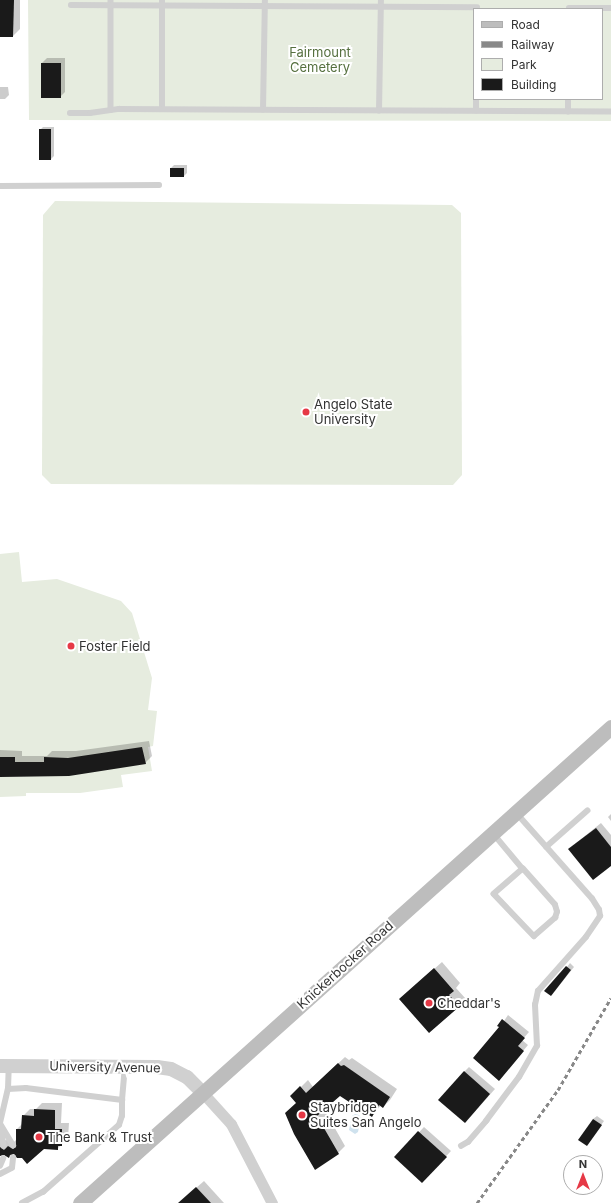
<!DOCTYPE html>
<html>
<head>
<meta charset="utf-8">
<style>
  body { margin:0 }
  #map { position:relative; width:611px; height:1203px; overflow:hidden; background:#fff; font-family:Inter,sans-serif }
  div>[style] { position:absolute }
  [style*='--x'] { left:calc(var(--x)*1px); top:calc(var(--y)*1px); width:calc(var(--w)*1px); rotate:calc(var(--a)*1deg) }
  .green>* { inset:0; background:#e6ecdf }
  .water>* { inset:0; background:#cfe2ee }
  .shadow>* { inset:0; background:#0003 }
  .building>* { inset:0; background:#1a1a1a }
  .service>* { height:5.5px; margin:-2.75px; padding:0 2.75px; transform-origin:2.75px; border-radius:2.75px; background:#d0d0d0 }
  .minor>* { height:11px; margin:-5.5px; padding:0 5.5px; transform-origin:5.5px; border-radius:5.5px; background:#d0d0d0 }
  .tertiary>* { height:14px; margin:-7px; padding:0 7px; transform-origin:7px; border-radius:7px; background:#d0d0d0 }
  .secondary>* { height:15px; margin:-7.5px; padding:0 7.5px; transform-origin:7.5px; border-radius:7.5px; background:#bdbdbd }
  .rail>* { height:3px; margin-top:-1.5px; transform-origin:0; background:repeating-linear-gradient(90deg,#888 0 4px,transparent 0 7px) }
  .dots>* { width:11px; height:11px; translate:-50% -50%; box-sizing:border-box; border:2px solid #fff; border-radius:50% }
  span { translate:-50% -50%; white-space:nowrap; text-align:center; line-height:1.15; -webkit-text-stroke:4px #fff; paint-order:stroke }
  .park-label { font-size:13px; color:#56703f }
  .poi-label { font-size:13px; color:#333 }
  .left { translate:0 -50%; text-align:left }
  .street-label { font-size:13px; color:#333 }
  .legend { position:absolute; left:473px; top:8px; width:130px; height:92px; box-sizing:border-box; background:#fff; border:1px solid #adadad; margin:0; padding:5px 7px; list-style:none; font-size:12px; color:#333 }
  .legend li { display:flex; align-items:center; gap:8px; height:20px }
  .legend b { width:20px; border:1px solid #adadad }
  .north { position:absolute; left:563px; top:1155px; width:40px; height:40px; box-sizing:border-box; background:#fff; border:1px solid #adadad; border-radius:50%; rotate:0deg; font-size:11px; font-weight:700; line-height:16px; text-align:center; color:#333 }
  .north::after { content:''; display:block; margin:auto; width:14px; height:18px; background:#e63946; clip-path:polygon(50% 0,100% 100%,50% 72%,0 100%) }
</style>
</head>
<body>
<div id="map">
  <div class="green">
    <div style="clip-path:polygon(evenodd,28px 0,611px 0,611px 121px,29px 120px,28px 0,474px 9px,602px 9px,602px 99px,474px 99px,474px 9px)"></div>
    <div style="clip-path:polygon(55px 201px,452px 205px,461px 213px,462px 475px,453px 485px,51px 484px,42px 475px,43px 215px)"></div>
    <div style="clip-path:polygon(19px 552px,22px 582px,57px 579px,121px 601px,132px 613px,152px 678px,148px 710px,157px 711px,153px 746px,148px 747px,152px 771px,121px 775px,123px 787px,80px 793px,26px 793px,26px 796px,0 797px,0 554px)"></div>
  </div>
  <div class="water">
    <div style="clip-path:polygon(355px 1114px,359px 1115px,361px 1118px,358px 1132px,355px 1134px,349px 1130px,352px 1116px)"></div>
  </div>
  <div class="shadow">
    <div style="clip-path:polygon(0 0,20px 0,20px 29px,13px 36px,0 36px)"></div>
    <div style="clip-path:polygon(47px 58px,65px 58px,65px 92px,60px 97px,42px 63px)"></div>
    <div style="clip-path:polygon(0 87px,8px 87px,9px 95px,5px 99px,0 99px)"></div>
    <div style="clip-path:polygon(43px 127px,54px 127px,54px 156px,51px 159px,40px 130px)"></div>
    <div style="clip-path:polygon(174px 165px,187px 165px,187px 173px,184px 176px,171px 168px)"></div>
    <div style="clip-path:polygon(149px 741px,152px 756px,145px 763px,0 776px,0 750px,22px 751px,22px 756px,47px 756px,52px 751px,76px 751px)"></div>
    <div style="clip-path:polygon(611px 814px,611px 821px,608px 817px)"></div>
    <div style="clip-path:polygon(601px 823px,611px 835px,611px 865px,575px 844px)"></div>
    <div style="clip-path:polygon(442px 962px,460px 983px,456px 988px,466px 999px,459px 1006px,407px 993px)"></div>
    <div style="clip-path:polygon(570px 963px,574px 967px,554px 992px,567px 967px)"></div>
    <div style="clip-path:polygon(508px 1015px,529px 1032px,522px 1040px,528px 1045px,504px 1074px,500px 1027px)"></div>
    <div style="clip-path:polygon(345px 1057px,349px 1060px,352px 1058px,397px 1089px,390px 1100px,383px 1107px,381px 1105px,372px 1116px,340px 1094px,324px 1109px,345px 1146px,338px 1153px,292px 1096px,308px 1080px,313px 1087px)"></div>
    <div style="clip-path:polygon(469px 1067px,495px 1089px,470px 1117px,464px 1072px)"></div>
    <div style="clip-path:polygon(42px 1103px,62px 1103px,61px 1123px,69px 1123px,68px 1138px,57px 1149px,44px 1148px,23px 1158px,14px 1153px,9px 1157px,3px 1154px,0 1156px,0 1141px,7px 1140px,12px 1144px,16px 1140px,17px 1141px,17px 1129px,22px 1124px,23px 1116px,30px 1109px,36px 1109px)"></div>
    <div style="clip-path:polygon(597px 1116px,604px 1121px,587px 1145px,593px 1119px)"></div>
    <div style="clip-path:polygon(424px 1127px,451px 1151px,422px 1182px,396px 1157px)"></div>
    <div style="clip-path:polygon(204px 1181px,224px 1203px,179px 1203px)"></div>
  </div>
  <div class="building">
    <div style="clip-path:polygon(0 0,14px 0,13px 37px,0 37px)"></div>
    <div style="clip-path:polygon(41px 63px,61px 63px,61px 98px,41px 98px)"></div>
    <div style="clip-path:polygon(39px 129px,51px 129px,51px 160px,39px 160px)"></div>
    <div style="clip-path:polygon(170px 168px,184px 168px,184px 177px,170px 177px)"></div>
    <div style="clip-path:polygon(142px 747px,146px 764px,69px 776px,0 777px,0 757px,15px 757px,15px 762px,44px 762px,44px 757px,68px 758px)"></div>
    <div style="clip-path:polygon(596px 828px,611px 847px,611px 866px,593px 880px,568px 849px)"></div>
    <div style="clip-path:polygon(566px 966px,571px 970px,551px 996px,544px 991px)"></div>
    <div style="clip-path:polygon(434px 968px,454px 991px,449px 995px,460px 1006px,429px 1033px,399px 999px)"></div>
    <div style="clip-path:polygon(502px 1019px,525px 1038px,518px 1046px,524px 1051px,499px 1081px,473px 1058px,499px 1027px,497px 1026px)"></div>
    <div style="clip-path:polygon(338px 1063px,341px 1066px,344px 1065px,390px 1097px,383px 1108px,379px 1105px,372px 1117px,340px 1096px,317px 1116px,339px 1154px,315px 1170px,294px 1134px,285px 1113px,296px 1103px,290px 1096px,300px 1086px,306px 1093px)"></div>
    <div style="clip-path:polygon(464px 1071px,490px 1094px,465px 1123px,438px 1100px)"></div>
    <div style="clip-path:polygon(34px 1109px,55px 1110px,55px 1129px,62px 1129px,62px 1146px,58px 1146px,58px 1150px,44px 1149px,27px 1164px,22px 1158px,17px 1158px,14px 1154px,10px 1155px,9px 1158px,4px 1155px,0 1156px,0 1147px,4px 1150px,8px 1146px,13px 1149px,16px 1147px,16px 1129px,21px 1129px,22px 1115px,34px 1116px)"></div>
    <div style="clip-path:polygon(593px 1119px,602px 1125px,587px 1146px,578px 1140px)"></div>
    <div style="clip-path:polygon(418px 1131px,447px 1157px,422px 1183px,394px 1157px)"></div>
    <div style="clip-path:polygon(196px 1187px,211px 1203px,178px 1203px)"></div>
  </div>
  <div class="service">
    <div style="--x:111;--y:0;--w:110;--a:90"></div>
    <div style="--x:71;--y:5;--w:406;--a:0.3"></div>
    <div style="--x:569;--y:8;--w:42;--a:0"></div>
    <div style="--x:162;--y:109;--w:109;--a:-90"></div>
    <div style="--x:263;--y:110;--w:110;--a:-89"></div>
    <div style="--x:379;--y:111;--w:111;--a:-89"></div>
    <div style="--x:476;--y:111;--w:12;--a:-90"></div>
    <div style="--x:568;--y:112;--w:13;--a:-90"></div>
    <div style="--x:70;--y:113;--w:20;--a:0"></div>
    <div style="--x:90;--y:113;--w:29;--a:-8"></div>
    <div style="--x:119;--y:109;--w:492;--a:0.3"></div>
    <div style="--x:0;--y:186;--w:159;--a:-0.4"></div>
    <div style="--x:493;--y:833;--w:47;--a:50.2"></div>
    <div style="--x:523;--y:869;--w:38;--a:139"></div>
    <div style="--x:494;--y:894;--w:58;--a:46.4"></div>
    <div style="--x:534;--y:936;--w:28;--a:-41"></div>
    <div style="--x:555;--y:918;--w:6;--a:-72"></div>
    <div style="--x:557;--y:912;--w:7;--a:-106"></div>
    <div style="--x:555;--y:905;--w:48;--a:-131.6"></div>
    <div style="--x:546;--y:847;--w:55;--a:-41.3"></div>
    <div style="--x:8;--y:1089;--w:18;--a:-3"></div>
    <div style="--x:26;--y:1088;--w:97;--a:7.1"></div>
    <div style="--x:122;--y:1100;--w:33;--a:-85"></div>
    <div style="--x:0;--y:1123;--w:35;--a:-77"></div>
    <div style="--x:8;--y:1089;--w:23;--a:-88"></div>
    <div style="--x:0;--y:1123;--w:26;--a:59"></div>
    <div style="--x:1;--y:1127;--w:19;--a:81"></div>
    <div style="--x:461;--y:1146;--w:8;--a:-30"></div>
    <div style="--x:468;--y:1142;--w:28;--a:-49"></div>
    <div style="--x:486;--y:1121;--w:55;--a:-53.1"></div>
    <div style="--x:519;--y:1077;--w:36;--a:-60"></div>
    <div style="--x:537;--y:1046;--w:41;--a:-92.8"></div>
    <div style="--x:535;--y:1005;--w:14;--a:-78"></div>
    <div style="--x:538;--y:991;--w:72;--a:-48.4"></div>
    <div style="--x:586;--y:937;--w:25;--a:-56"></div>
    <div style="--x:600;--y:916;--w:6;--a:-99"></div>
    <div style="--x:599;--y:910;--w:13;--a:-122"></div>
    <div style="--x:592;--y:899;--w:115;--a:-131.5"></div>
    <div style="--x:0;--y:1166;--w:8;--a:-67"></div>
    <div style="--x:0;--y:1174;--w:13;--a:-27"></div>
    <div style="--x:12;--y:1168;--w:10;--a:-84"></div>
    <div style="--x:22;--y:1203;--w:24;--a:-28"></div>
    <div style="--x:43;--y:1192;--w:101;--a:-41.4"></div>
    <div style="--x:119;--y:1125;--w:9;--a:-72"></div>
    <div style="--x:122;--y:1116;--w:16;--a:-90"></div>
  </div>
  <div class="minor">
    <div style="--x:202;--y:1092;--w:43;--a:47.8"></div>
    <div style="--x:231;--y:1124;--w:89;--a:62.6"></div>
  </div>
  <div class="tertiary">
    <div style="--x:0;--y:1066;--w:157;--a:0.4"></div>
    <div style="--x:157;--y:1067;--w:14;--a:8"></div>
    <div style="--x:171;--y:1069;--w:18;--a:27"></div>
    <div style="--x:187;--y:1077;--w:21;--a:45"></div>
  </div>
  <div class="secondary">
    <div style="--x:80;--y:1203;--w:713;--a:-41.87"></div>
  </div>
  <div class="rail">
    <div style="--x:477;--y:1203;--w:139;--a:-54.4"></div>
    <div style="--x:558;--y:1090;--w:106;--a:-60.1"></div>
  </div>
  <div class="dots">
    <div style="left:306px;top:412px;background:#e63946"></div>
    <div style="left:71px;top:646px;background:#e63946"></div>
    <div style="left:429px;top:1003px;background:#e63946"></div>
    <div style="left:302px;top:1115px;background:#e63946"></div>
    <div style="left:39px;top:1137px;background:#e63946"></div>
  </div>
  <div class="park-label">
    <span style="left:320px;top:60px">Fairmount<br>Cemetery</span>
  </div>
  <div class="poi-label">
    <span class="left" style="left:314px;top:412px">Angelo State<br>University</span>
    <span class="left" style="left:79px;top:646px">Foster Field</span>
    <span class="left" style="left:437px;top:1003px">Cheddar's</span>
    <span class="left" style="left:310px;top:1115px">Staybridge<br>Suites San Angelo</span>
    <span class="left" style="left:47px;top:1137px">The Bank &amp; Trust</span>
  </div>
  <div class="street-label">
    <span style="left:345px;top:965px;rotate:-42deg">Knickerbocker Road</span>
    <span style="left:105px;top:1067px;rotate:1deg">University Avenue</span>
  </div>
  <ul class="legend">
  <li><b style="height:5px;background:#bdbdbd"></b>Road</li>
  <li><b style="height:5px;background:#888"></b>Railway</li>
  <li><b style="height:11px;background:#e6ecdf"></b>Park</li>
  <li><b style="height:11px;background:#1a1a1a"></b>Building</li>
  </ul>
  <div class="north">N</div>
</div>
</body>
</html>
